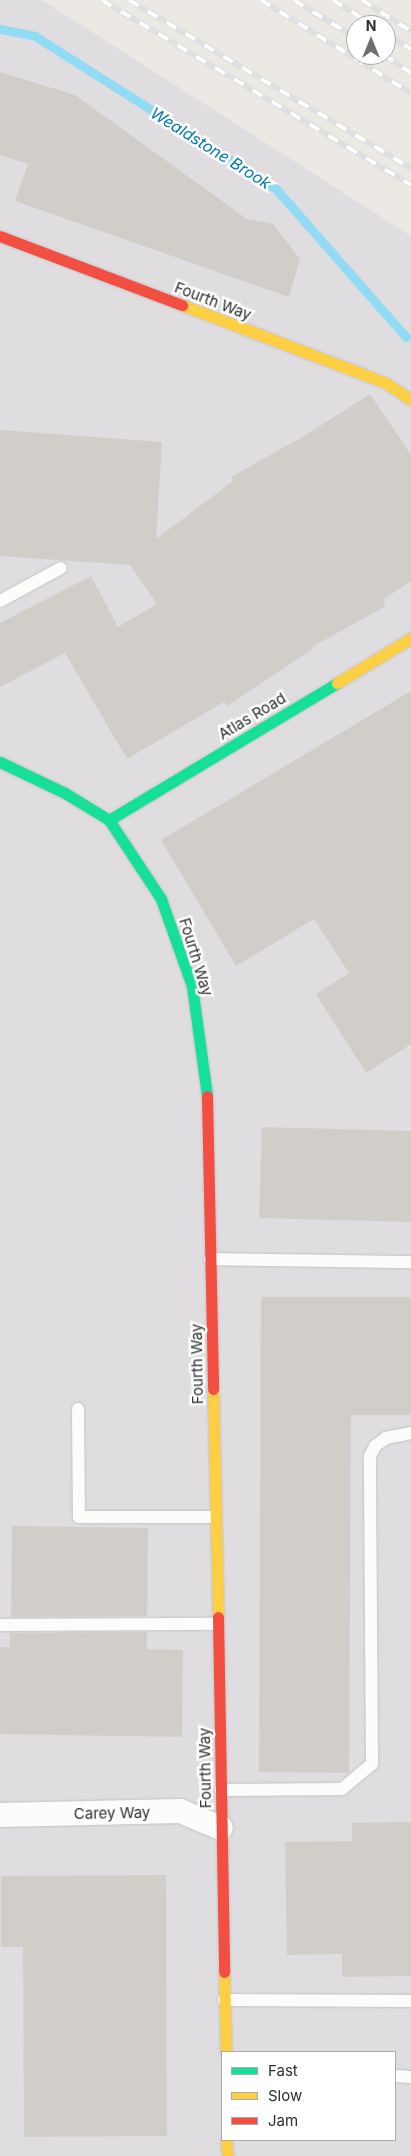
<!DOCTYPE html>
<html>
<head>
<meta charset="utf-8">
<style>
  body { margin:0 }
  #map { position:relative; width:411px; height:2156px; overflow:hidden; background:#ece8e3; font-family:Inter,sans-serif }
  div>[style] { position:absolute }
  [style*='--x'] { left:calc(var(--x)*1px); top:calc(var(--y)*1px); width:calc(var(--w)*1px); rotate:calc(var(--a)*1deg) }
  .industrial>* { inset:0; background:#dfdddf }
  .stream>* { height:9px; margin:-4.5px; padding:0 4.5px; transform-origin:4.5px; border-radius:4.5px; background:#91dcf4 }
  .building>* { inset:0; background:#d1ceca }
  .roads { filter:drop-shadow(0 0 1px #c5c4c4) drop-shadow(0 0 1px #c5c4c4) }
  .lane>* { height:12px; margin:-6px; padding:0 6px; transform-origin:6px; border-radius:6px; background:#fcfcfb }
  .street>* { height:24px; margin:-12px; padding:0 12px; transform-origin:12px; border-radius:12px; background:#fcfcfb }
  .fast>* { height:11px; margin:-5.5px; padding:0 5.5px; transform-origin:5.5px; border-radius:5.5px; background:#16e098 }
  .slow>* { height:11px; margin:-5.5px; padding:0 5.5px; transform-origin:5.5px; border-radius:5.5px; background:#ffcf43 }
  .jam>* { height:11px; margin:-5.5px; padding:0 5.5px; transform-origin:5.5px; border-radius:5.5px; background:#f24e42 }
  .rail>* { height:5.5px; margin-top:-2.75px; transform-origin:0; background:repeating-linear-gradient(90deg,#fff 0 11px,#dedfe0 0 22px); box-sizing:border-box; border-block:1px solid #dedfe0 }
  span { translate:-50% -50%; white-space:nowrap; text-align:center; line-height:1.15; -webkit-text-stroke:5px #fff; paint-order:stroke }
  .street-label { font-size:15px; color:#2e2e2e }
  .water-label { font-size:16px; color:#0077b0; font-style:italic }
  .legend { position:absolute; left:221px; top:2051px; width:175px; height:90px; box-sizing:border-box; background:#fff; border:1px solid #ababab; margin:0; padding:6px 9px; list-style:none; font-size:15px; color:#2e2e2e }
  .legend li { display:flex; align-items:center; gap:10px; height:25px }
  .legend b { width:25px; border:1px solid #ababab }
  .north { position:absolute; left:346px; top:15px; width:50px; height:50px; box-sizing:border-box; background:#fff; border:1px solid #ababab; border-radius:50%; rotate:0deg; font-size:14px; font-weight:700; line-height:20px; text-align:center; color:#2e2e2e }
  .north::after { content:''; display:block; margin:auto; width:18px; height:22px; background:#706f6d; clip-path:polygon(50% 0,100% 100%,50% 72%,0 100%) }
</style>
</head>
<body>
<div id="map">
  <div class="industrial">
    <div style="clip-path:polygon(evenodd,0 0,42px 0,411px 236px,411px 2156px,0 2156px,0 0,222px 2052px,395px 2052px,395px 2140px,222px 2140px,222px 2052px)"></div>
  </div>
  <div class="stream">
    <div style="--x:0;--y:29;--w:36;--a:11"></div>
    <div style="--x:35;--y:36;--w:285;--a:32.4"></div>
    <div style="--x:276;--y:189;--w:197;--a:48.7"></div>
  </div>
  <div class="building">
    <div style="clip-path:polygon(0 72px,75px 95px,247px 219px,273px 224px,300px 259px,289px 297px,15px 201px,28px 164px,0 155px)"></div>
    <div style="clip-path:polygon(370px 394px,411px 455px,411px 581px,383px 600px,386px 606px,312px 647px,313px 649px,227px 706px,224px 702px,127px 759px,65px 653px,0 687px,0 623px,91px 576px,118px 627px,157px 604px,130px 565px,0 556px,0 430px,162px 442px,156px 539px,233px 481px,231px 477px,306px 435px)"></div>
    <div style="clip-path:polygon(411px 691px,411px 1044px,366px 1073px,316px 994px,349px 973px,314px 919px,236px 966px,161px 840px)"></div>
    <div style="clip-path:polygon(262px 1127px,411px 1131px,411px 1222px,259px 1218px)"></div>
    <div style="clip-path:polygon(261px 1297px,411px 1297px,411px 1415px,351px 1415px,349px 1773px,259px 1772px)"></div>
    <div style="clip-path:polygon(12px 1526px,148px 1528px,147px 1616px,11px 1617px)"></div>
    <div style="clip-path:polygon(147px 1632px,147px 1649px,183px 1650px,182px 1737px,0 1734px,0 1647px,10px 1647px,10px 1633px)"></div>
    <div style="clip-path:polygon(411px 1822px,411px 1976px,342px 1977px,342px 1954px,287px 1955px,285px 1842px,352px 1841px,352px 1823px)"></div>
    <div style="clip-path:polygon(166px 1875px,167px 2136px,24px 2137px,23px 1947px,1px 1947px,1px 1876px)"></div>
  </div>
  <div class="roads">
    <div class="lane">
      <div style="--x:0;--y:601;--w:69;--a:-28.4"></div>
      <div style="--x:210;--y:1259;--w:201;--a:0.9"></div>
      <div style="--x:78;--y:1409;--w:108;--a:89.5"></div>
      <div style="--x:79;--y:1517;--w:136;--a:0"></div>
      <div style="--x:0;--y:1625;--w:217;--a:-0.3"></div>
      <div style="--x:221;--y:1790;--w:121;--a:-0.5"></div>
      <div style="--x:342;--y:1789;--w:39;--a:-40"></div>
      <div style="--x:372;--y:1764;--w:308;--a:-90.4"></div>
      <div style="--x:370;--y:1456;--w:11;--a:-63"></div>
      <div style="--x:375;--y:1446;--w:14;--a:-36"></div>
      <div style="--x:386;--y:1438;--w:25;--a:-11"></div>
      <div style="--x:224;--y:2000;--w:187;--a:0.3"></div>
      <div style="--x:395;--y:2076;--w:16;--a:4"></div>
    </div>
    <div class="street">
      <div style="--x:0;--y:1815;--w:180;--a:-1.3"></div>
      <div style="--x:180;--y:1811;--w:44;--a:22.5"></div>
    </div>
    <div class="fast">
      <div style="--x:0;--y:762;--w:72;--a:25.5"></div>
      <div style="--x:65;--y:793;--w:52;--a:31.5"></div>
      <div style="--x:109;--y:820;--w:95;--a:56.6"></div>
      <div style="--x:161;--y:899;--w:92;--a:70.4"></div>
      <div style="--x:192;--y:986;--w:111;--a:82.2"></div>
      <div style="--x:109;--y:820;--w:266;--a:-31"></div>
    </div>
    <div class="slow">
      <div style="--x:182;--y:305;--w:218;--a:20.9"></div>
      <div style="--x:386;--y:383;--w:30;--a:34"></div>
      <div style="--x:337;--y:683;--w:87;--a:-31.3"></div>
      <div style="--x:213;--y:1389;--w:228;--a:88.7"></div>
      <div style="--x:224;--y:1972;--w:80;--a:88.6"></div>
      <div style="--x:226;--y:2140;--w:16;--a:83"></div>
    </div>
    <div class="jam">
      <div style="--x:0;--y:236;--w:195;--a:20.8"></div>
      <div style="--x:207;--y:1096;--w:293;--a:88.8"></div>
      <div style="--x:218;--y:1617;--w:355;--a:89"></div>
    </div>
  </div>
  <div class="rail">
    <div style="--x:102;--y:0;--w:360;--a:30.9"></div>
    <div style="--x:129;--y:0;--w:328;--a:30.8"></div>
    <div style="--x:261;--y:0;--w:176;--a:31.8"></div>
    <div style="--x:294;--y:0;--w:73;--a:31.5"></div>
    <div style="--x:333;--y:0;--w:47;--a:32"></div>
    <div style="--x:362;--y:0;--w:58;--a:32.3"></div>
    <div style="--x:386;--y:33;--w:30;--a:33"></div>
    <div style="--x:384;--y:55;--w:32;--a:34"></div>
  </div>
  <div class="street-label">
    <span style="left:213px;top:301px;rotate:21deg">Fourth Way</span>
    <span style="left:252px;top:716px;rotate:-31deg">Atlas Road</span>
    <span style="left:196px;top:957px;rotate:73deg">Fourth Way</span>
    <span style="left:197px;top:1364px;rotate:-91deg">Fourth Way</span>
    <span style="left:205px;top:1768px;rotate:-91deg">Fourth Way</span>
    <span style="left:112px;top:1813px;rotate:-1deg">Carey Way</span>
  </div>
  <div class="water-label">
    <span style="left:211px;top:148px;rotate:32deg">Wealdstone Brook</span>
  </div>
  <ul class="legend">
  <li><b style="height:6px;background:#16e098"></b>Fast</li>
  <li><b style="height:6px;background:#ffcf43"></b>Slow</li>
  <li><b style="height:6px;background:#f24e42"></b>Jam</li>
  </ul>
  <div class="north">N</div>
</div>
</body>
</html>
